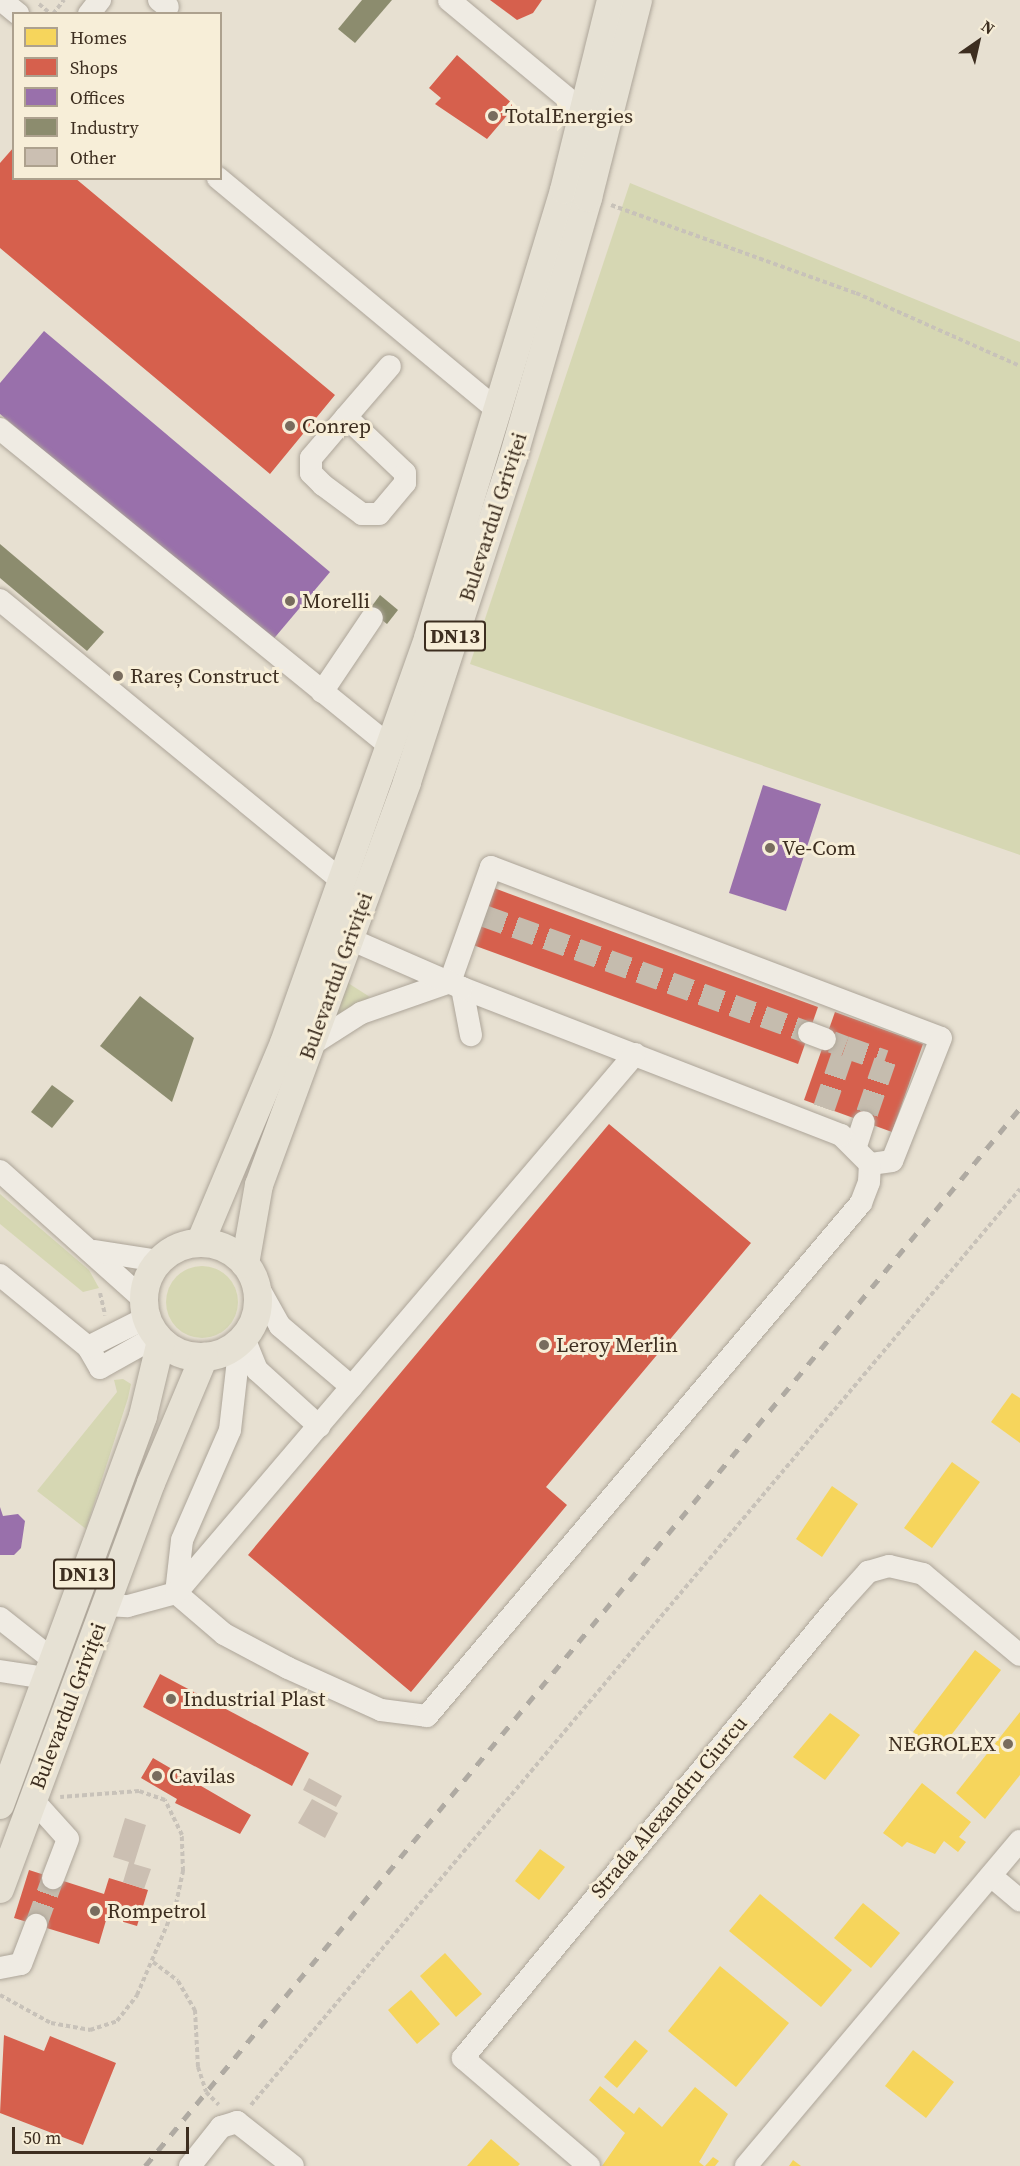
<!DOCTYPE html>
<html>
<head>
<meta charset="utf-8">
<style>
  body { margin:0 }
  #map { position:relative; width:1020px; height:2166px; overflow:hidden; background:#e7e0d1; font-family:"Source Serif 4",serif }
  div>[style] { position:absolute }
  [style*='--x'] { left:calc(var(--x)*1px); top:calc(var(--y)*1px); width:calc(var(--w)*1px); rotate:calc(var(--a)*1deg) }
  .green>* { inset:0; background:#d6d7b3 }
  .round { border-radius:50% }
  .homes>* { inset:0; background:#f6d55c }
  .shops>* { inset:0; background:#d6604d }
  .offices>* { inset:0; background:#9970ab }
  .industry>* { inset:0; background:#8c8c6e }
  .building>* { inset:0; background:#cbbfb2 }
  .minor-tunnel>* { height:22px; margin-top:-11px; transform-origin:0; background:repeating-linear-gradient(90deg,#c5bcae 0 22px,transparent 0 33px) }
  .path>* { height:4px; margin-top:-2px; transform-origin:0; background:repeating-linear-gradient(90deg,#c8c2b9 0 4.5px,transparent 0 7.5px) }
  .roads { filter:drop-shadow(0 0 2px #ada599) drop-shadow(0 0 2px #ada599) }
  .minor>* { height:22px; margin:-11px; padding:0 11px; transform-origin:11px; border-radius:11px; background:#efebe3 }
  .major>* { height:28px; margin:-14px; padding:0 14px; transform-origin:14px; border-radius:14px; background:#e6e1d4 }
  .major>.ring { margin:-14px; padding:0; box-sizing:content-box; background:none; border:28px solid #e6e1d4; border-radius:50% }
  .rail>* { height:4.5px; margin-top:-2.25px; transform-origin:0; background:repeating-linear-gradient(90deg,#afaaa2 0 10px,transparent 0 20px) }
  .dots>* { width:16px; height:16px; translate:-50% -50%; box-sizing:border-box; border:3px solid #f7eed8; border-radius:50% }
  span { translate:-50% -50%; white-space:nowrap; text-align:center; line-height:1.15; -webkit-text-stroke:6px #f7eed8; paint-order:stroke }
  .shield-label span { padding:2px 4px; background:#f7eed8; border:2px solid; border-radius:4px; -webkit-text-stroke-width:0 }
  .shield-label { font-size:20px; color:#3d2e20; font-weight:700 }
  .poi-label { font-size:21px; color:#3d2e20 }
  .left { translate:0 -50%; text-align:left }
  .right { translate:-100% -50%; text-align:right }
  .street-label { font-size:21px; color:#3d2e20 }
  .legend { position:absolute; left:12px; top:12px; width:210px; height:168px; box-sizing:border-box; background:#f7eed8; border:2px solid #ada18e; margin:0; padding:8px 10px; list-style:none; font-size:18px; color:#3d2e20 }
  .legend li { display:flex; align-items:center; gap:12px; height:30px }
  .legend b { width:30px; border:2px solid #ada18e }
  .north { position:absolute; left:948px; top:12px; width:60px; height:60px; -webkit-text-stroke:4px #f7eed8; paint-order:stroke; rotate:34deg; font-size:16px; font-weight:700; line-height:24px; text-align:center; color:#3d2e20 }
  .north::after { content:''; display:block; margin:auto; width:21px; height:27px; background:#3d2e20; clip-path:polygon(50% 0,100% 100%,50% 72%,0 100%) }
  .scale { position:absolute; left:12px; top:2127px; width:177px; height:27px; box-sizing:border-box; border:3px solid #3d2e20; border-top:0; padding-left:8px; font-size:18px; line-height:21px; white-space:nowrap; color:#3d2e20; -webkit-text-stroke:4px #f7eed8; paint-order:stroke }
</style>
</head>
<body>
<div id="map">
  <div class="green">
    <div style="clip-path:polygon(630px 183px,1020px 342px,1020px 855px,470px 664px)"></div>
    <div style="clip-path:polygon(348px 983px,370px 997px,335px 1021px)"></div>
    <div style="clip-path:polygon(0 1194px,89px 1270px,99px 1288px,83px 1292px,0 1224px)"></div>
    <div class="round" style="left:166px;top:1266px;width:72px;height:72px"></div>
    <div style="clip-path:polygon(123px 1379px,131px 1384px,128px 1398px,86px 1529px,37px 1491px,117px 1392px,114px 1380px)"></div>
  </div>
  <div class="homes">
    <div style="clip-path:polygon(1012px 1393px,1020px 1398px,1020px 1443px,991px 1422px)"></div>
    <div style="clip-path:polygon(952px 1462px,980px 1482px,932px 1548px,904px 1528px)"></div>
    <div style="clip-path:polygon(832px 1486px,858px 1504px,822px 1557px,796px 1539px)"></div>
    <div style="clip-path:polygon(975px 1650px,1001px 1670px,939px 1751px,913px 1732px)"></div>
    <div style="clip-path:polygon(1020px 1712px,1020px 1775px,985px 1819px,956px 1793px)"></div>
    <div style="clip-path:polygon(830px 1713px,860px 1735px,825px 1780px,793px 1757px)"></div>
    <div style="clip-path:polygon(922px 1783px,971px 1822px,959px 1837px,966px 1842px,958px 1852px,944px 1841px,935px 1854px,907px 1842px,902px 1847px,883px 1833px)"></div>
    <div style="clip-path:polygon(540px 1849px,565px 1867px,539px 1900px,515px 1881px)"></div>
    <div style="clip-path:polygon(760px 1894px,852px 1970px,821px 2007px,729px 1931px)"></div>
    <div style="clip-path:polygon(863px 1903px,900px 1933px,871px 1968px,834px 1938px)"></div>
    <div style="clip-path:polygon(445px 1953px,482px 1994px,456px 2017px,420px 1976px)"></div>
    <div style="clip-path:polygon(720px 1966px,789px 2023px,736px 2087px,668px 2031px)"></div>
    <div style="clip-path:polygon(411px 1990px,440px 2024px,417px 2044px,388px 2010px)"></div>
    <div style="clip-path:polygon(635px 2040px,648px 2051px,617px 2088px,604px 2077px)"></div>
    <div style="clip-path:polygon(913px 2050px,954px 2082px,926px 2118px,885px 2086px)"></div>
    <div style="clip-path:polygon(600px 2086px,634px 2114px,639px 2107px,662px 2127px,695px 2087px,728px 2114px,699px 2162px,704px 2166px,602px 2166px,625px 2133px,589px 2100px)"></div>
    <div style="clip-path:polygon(491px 2139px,520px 2164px,518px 2166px,467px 2166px)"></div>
    <div style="clip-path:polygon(713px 2157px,719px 2161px,715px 2166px,705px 2166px)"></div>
    <div style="clip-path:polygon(793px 2160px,801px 2166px,789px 2166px)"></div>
  </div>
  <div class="shops">
    <div style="clip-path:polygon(490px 0,542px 0,533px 13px,517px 20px)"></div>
    <div style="clip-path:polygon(457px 55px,515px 106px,487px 139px,435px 104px,441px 98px,429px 88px)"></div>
    <div style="clip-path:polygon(14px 147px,14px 178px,75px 178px,335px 395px,270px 474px,0 248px,0 163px)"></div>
    <div style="clip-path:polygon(494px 888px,818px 1007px,798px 1064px,473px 945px)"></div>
    <div style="clip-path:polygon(835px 1012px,923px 1044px,892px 1132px,804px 1100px)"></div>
    <div style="clip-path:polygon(609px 1124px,751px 1243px,546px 1487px,567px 1505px,411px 1692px,248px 1555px)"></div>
    <div style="clip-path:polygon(160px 1674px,309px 1753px,292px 1786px,143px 1707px)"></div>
    <div style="clip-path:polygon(153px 1758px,251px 1815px,240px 1834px,175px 1803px,177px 1799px,141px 1778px)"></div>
    <div style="clip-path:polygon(29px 1870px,104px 1894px,109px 1878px,148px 1890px,137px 1926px,107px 1917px,99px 1944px,14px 1918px)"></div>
    <div style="clip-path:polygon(4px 2035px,44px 2051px,50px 2036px,116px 2063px,83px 2145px,0 2113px)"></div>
  </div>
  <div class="offices">
    <div style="clip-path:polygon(44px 331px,330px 572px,271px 642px,0 414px,0 383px)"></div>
    <div style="clip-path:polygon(763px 785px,821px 804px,786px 911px,729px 893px)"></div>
    <div style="clip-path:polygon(0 1507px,3px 1516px,18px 1514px,25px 1521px,21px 1548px,14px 1555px,0 1555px)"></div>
  </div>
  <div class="industry">
    <div style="clip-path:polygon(362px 0,392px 0,355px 43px,338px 29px)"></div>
    <div style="clip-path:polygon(0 544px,104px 632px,87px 651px,0 578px)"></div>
    <div style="clip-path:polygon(380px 595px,398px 610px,387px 624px,369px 610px)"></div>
    <div style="clip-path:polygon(140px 996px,194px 1038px,172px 1102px,100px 1046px)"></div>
    <div style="clip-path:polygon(52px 1085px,74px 1101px,52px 1128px,31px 1112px)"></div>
  </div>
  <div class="building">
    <div style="clip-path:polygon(309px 1778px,342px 1796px,336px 1807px,303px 1790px)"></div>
    <div style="clip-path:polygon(312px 1799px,338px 1813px,325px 1838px,298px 1823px)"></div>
    <div style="clip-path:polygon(125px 1818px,146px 1825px,134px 1864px,151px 1869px,144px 1889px,123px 1882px,129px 1862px,113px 1857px)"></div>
  </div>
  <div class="minor-tunnel">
    <div style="--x:484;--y:916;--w:345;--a:19.8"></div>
    <div style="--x:845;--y:1047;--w:42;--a:19.3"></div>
    <div style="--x:885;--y:1061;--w:65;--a:109"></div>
    <div style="--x:824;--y:1108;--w:65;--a:-71"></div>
    <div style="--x:845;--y:1047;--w:14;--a:-159"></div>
    <div style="--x:36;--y:1925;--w:50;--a:-70.1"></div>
  </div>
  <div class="path">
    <div style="--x:39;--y:4;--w:16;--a:40"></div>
    <div style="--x:53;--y:14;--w:18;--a:-52"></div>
    <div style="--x:611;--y:205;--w:260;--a:19.8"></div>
    <div style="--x:856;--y:293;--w:180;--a:24"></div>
    <div style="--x:100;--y:1293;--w:23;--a:77"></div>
    <div style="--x:153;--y:1962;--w:31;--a:37"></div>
    <div style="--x:178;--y:1981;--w:34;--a:60"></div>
    <div style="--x:195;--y:2010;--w:57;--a:87"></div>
    <div style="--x:198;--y:2067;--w:26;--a:72"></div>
    <div style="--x:206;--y:2092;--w:18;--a:45"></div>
    <div style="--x:0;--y:1995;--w:58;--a:28.8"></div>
    <div style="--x:51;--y:2023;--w:40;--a:10"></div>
    <div style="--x:90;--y:2030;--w:28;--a:-18"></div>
    <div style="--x:117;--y:2021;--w:33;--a:-52"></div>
    <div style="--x:137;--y:1995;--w:99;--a:-66.8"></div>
    <div style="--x:176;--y:1904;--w:34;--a:-78"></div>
    <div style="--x:183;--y:1871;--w:36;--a:-92"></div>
    <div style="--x:182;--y:1835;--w:39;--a:-116"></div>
    <div style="--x:165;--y:1800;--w:28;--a:-161"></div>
    <div style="--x:139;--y:1791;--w:79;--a:175.7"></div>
    <div style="--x:251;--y:2105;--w:1196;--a:-49.99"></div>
  </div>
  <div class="roads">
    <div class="minor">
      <div style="--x:1;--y:0;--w:22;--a:39"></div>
      <div style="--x:159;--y:0;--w:11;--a:38"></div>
      <div style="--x:449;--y:0;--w:175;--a:39.7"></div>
      <div style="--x:89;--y:14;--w:18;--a:-52"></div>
      <div style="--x:218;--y:178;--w:365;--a:39.7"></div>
      <div style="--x:346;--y:417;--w:81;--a:43.5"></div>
      <div style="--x:405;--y:473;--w:10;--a:90"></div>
      <div style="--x:405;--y:483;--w:40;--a:130"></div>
      <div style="--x:379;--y:514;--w:17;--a:180"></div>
      <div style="--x:362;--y:514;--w:49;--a:-143.4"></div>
      <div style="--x:323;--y:485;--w:17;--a:-135"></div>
      <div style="--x:311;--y:473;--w:15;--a:-90"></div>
      <div style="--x:311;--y:458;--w:54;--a:-49.5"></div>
      <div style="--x:346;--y:417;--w:67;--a:-49.2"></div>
      <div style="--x:0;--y:429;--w:504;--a:39.12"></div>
      <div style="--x:0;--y:600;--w:441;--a:39.4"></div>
      <div style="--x:322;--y:692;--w:89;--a:-56"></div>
      <div style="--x:450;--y:982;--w:122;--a:-70.4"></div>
      <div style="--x:491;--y:867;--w:481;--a:20.8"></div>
      <div style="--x:941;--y:1038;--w:132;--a:111.7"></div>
      <div style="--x:892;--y:1161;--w:22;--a:172"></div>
      <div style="--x:462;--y:988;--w:48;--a:79.2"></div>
      <div style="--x:809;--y:1033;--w:17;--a:21"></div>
      <div style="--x:311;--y:1045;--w:59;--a:-32.6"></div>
      <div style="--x:361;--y:1013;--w:94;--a:-19.2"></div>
      <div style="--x:856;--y:1146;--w:25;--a:-72"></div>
      <div style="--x:0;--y:1171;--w:192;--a:41.8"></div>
      <div style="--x:95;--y:1251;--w:65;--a:8.9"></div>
      <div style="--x:0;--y:1275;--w:114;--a:39.3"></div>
      <div style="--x:88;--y:1347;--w:24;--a:60"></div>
      <div style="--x:100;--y:1368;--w:65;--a:-29.3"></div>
      <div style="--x:252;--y:1276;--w:57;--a:60.8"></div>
      <div style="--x:280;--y:1326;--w:94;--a:40.3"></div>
      <div style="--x:244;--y:1338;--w:35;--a:68"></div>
      <div style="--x:257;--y:1370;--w:84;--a:42.1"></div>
      <div style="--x:88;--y:1347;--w:65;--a:-26.6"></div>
      <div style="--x:176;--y:1593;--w:63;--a:40.5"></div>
      <div style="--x:224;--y:1634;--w:72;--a:28"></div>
      <div style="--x:288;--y:1668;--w:102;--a:24.3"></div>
      <div style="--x:381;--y:1710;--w:46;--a:7.4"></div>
      <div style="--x:427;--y:1716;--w:672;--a:-49.77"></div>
      <div style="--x:861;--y:1203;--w:22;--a:-69"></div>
      <div style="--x:869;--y:1182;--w:18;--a:-87"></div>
      <div style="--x:870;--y:1164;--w:41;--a:-135"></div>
      <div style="--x:841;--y:1135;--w:407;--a:-158.8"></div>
      <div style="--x:462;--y:988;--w:122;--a:-156.4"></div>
      <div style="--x:176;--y:1593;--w:53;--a:-83.5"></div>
      <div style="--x:182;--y:1540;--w:120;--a:-66.4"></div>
      <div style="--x:230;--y:1430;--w:89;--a:-83.5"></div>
      <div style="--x:106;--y:1605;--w:22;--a:3"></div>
      <div style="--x:128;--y:1606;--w:50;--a:-15.2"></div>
      <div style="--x:176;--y:1593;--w:708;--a:-49.58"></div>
      <div style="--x:0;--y:1618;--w:66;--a:38.3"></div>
      <div style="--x:0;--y:1671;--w:47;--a:8.7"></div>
      <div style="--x:33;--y:1800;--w:52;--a:48.1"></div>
      <div style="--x:68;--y:1839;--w:42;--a:111"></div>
      <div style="--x:991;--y:1876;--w:38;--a:40"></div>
      <div style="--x:0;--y:1968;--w:21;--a:-11"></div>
      <div style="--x:21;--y:1964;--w:42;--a:-69"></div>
      <div style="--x:190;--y:2166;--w:50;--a:-51.5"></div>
      <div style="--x:221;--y:2127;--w:17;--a:-17"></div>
      <div style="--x:237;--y:2122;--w:71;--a:38.2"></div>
      <div style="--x:589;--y:2166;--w:166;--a:-139.4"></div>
      <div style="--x:463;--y:2058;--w:591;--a:-50.36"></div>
      <div style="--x:840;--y:1603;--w:42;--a:-47.9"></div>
      <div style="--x:868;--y:1572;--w:22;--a:-16"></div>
      <div style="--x:889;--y:1566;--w:35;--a:13"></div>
      <div style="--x:923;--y:1574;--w:126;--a:39.9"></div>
      <div style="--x:746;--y:2166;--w:425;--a:-49.9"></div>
    </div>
    <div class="major">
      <div style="--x:200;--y:1243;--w:217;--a:-67.2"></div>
      <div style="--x:284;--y:1043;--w:430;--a:-70.4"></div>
      <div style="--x:428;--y:638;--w:468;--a:-73.1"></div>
      <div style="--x:564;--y:190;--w:196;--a:-76.1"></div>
      <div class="ring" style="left:144px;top:1243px;width:86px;height:86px"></div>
      <div style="--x:245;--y:1264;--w:80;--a:-80"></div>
      <div style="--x:259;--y:1185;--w:429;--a:-69.8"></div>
      <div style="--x:407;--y:782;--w:341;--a:-71.9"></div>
      <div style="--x:513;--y:458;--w:271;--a:-73.9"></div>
      <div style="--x:588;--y:198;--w:204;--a:-75.8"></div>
      <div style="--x:0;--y:1805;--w:414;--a:-69.8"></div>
      <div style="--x:143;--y:1416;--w:77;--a:-76.5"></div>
      <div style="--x:0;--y:1889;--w:433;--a:-69.6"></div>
      <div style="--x:151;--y:1483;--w:137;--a:-67.2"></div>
    </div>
  </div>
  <div class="rail">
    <div style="--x:145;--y:2166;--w:1373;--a:-50.41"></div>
  </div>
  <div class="dots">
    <div style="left:493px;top:116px;background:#786c5e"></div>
    <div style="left:290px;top:426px;background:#786c5e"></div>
    <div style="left:290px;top:601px;background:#786c5e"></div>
    <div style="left:118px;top:676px;background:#786c5e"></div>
    <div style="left:770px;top:848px;background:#786c5e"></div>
    <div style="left:544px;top:1345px;background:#786c5e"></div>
    <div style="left:171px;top:1699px;background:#786c5e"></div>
    <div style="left:1008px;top:1744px;background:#786c5e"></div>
    <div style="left:157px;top:1776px;background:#786c5e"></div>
    <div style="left:95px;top:1911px;background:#786c5e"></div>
  </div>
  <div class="shield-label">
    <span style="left:455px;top:636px">DN13</span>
    <span style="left:84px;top:1574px">DN13</span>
  </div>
  <div class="poi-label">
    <span class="left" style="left:505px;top:116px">TotalEnergies</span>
    <span class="left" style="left:302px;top:426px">Conrep</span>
    <span class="left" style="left:302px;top:601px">Morelli</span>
    <span class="left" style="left:130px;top:676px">Rareș Construct</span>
    <span class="left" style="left:782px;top:848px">Ve-Com</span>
    <span class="left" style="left:556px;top:1345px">Leroy Merlin</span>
    <span class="left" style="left:183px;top:1699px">Industrial Plast</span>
    <span class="right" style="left:996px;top:1744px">NEGROLEX</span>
    <span class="left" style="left:169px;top:1776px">Cavilas</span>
    <span class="left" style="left:107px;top:1911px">Rompetrol</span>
  </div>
  <div class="street-label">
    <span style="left:493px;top:517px;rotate:-72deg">Bulevardul Griviței</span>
    <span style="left:336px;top:976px;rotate:-70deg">Bulevardul Griviței</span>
    <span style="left:68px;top:1706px;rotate:-69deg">Bulevardul Griviței</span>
    <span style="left:669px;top:1807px;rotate:-50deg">Strada Alexandru Ciurcu</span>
  </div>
  <ul class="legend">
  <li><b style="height:16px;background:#f6d55c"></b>Homes</li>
  <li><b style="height:16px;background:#d6604d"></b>Shops</li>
  <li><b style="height:16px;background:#9970ab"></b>Offices</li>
  <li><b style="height:16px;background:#8c8c6e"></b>Industry</li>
  <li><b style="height:16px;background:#cbbfb2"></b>Other</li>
  </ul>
  <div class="north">N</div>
  <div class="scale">50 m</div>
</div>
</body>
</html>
